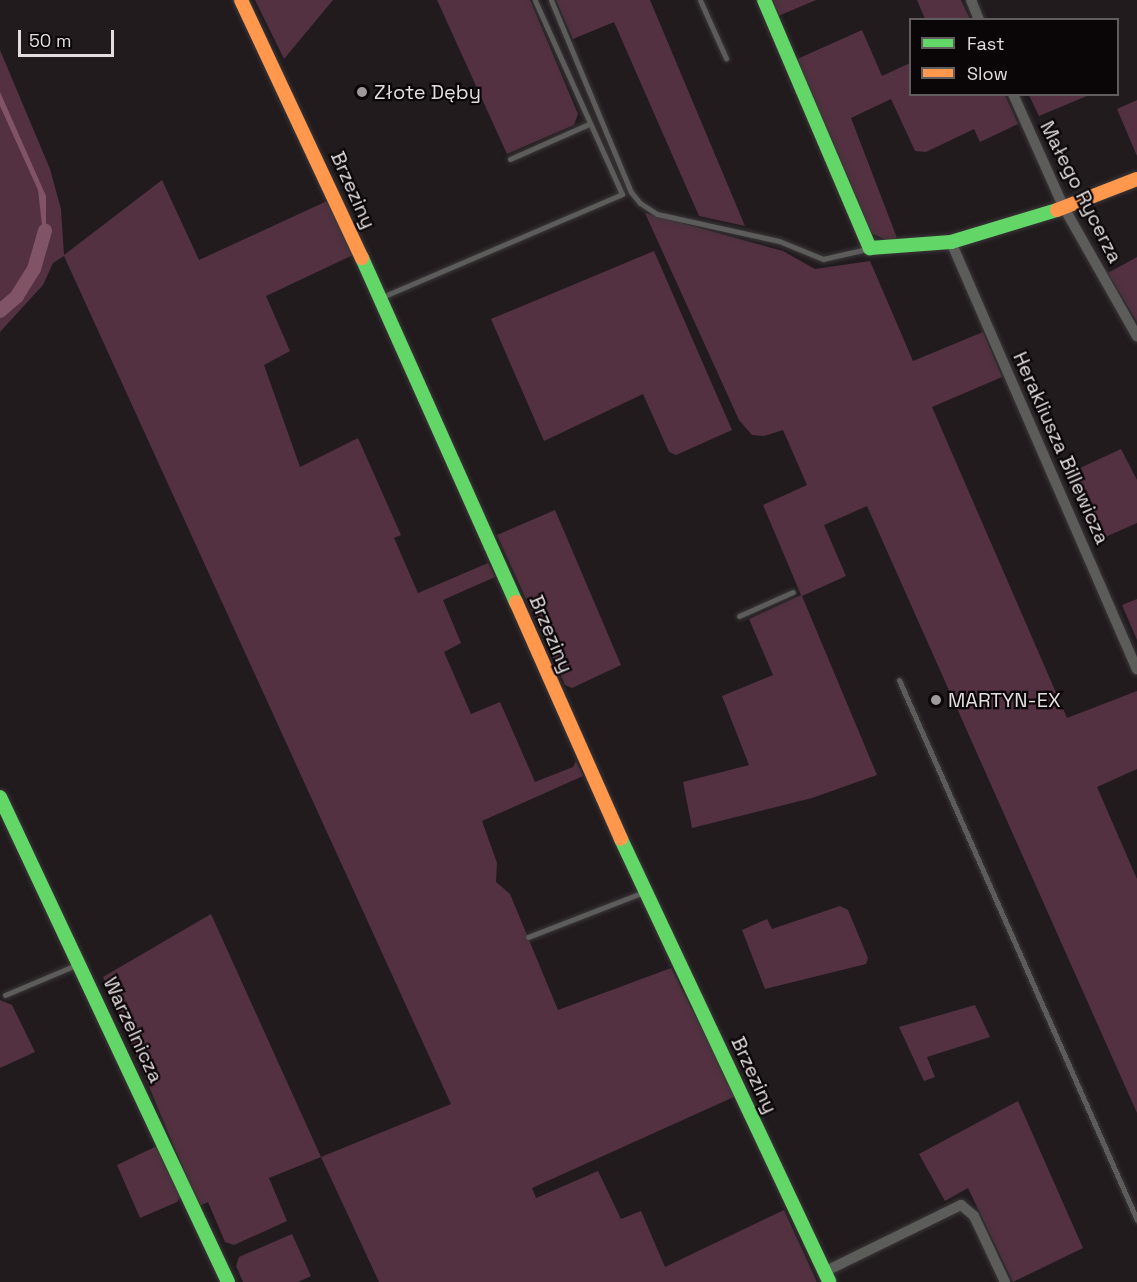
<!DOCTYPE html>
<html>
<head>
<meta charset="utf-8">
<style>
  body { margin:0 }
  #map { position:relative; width:1137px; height:1282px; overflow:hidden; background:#211b1e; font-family:"Space Grotesk",sans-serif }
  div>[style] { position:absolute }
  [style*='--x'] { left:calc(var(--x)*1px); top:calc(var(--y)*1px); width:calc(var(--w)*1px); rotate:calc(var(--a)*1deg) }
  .green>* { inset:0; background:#533140 }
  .water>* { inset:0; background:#805365 }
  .canal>* { height:14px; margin:-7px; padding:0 7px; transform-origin:7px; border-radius:7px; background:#805365 }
  .roads { filter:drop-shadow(0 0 2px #3b3739) drop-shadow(0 0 2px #3b3739) }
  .lane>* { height:5px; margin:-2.5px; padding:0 2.5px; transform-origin:2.5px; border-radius:2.5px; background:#5c5c5b }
  .street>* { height:10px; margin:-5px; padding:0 5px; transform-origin:5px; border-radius:5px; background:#5c5c5b }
  .fast>* { height:14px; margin:-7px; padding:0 7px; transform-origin:7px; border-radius:7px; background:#63d668 }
  .slow>* { height:14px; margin:-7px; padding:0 7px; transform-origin:7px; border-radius:7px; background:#ff974d }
  .dots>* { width:16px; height:16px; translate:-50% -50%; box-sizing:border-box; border:3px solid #0a0607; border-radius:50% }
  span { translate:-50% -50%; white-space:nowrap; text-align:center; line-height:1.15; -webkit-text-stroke:4.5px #0a0607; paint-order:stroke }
  .poi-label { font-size:20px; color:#e4dddf }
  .left { translate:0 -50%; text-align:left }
  .street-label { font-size:20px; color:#e4dddf }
  .legend { position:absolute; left:909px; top:18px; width:210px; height:78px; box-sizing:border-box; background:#0a0607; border:2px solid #615c5d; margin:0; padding:8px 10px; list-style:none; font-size:18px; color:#e4dddf }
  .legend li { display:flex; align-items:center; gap:12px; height:30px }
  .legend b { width:30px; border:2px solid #615c5d }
  .scale { position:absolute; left:18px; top:30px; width:96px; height:27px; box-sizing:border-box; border:3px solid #e4dddf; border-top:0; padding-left:8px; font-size:18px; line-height:21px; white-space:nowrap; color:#e4dddf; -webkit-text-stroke:4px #0a0607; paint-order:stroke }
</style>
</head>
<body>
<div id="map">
  <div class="green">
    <div style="clip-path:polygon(255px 0,333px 0,284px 59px)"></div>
    <div style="clip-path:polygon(437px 0,530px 0,578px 114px,574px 125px,507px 154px)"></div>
    <div style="clip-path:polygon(556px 0,650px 0,745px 226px,699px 216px,614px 22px,573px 39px)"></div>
    <div style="clip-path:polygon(769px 0,816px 0,776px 17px)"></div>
    <div style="clip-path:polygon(917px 0,961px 0,970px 19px,925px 19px)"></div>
    <div style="clip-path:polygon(862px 30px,882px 76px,910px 63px,910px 94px,1005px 95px,1018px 124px,980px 142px,974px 129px,926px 152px,915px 151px,891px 99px,851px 118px,897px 238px,888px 241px,869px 232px,795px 60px)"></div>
    <div style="clip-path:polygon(0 50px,50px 169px,61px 209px,64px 255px,162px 180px,199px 260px,327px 201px,353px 255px,266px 296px,290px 351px,264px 365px,300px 467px,358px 438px,401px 535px,394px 538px,418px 593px,488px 563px,495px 577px,443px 600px,461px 643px,444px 652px,471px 714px,500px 702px,535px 782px,573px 767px,576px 761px,583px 776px,482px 821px,497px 863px,496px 882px,510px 894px,558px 1010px,671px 968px,736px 1096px,532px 1188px,536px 1198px,598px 1171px,621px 1219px,641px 1211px,665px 1267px,784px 1210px,817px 1282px,379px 1282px,321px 1157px,269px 1178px,287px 1221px,234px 1245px,225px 1242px,208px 1202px,199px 1206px,103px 977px,211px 914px,321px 1157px,451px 1104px,64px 256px,53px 263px,43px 285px,0 332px)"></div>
    <div style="clip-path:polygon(1029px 95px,1089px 95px,1039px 116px)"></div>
    <div style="clip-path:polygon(1137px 100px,1137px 156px,1117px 109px)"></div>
    <div style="clip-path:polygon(645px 213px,783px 251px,815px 269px,870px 261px,913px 361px,983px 332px,1002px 377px,932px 407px,1067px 718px,1137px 691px,1137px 769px,1097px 787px,1137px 879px,1137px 1113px,867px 506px,824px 525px,846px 576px,802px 596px,877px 775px,812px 798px,692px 828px,683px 782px,749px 765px,722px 696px,773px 675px,749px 619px,801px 595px,763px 505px,807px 485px,783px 430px,764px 436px,752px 435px,739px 420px)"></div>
    <div style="clip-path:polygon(654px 251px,732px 430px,676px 455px,669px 452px,643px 394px,544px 441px,491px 319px)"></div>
    <div style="clip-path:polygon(1137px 257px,1137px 322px,1108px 273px)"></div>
    <div style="clip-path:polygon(1121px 449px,1137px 480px,1137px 523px,1094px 542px,1065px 475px)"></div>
    <div style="clip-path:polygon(555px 510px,621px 665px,572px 688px,565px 685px,497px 535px)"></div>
    <div style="clip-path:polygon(1137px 599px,1137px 640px,1122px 605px)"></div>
    <div style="clip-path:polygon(840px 906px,848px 910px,868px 958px,866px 964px,765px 989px,742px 930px,767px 919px,772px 929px)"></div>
    <div style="clip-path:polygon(0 1000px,12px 1005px,35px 1052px,0 1068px)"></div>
    <div style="clip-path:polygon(975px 1005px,990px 1037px,927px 1057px,935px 1077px,924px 1081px,899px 1027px)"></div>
    <div style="clip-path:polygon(1018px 1101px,1083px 1248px,1013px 1282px,968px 1188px,945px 1201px,919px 1154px)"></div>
    <div style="clip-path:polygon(159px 1145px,181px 1196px,177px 1202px,140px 1218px,117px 1165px)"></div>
    <div style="clip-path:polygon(292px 1234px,311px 1276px,298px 1282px,243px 1282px,236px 1266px,239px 1257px)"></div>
  </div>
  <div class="water">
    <div style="clip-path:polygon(0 92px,46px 196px,46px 248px,39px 246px,42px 225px,38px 190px,0 106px)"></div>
  </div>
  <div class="canal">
    <div style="--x:0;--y:311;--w:23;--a:-41"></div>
    <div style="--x:17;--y:296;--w:32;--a:-58"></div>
    <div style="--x:34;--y:269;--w:40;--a:-74"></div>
  </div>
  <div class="roads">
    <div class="lane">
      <div style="--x:551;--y:0;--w:208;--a:67.4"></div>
      <div style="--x:631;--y:192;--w:14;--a:51"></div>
      <div style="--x:640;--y:203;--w:20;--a:33"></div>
      <div style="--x:657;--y:214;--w:125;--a:12.5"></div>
      <div style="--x:779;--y:241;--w:48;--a:22.2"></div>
      <div style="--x:823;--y:259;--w:45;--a:-12.8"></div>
      <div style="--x:700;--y:0;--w:64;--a:65.9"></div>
      <div style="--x:510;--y:159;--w:86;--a:-23.9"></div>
      <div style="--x:382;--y:297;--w:261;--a:-23.2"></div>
      <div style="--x:622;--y:194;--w:213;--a:-114.2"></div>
      <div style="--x:739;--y:616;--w:59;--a:-24"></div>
      <div style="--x:899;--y:680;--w:590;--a:66.21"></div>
      <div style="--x:528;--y:937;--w:124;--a:-21.2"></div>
      <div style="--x:5;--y:995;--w:77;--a:-22.9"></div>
    </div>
    <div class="street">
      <div style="--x:971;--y:0;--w:22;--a:68"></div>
      <div style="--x:1013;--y:94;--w:123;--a:65.9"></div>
      <div style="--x:1063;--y:206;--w:150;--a:60.4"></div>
      <div style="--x:951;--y:242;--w:466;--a:66.5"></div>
      <div style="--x:824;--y:1272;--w:153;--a:-26.1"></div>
      <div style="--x:961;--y:1205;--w:17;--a:40"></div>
      <div style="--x:974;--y:1216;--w:73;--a:64.8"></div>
    </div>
    <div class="fast">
      <div style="--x:764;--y:0;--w:270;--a:66.9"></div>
      <div style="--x:870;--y:248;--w:81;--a:-4.2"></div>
      <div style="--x:951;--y:242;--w:111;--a:-16.8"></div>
      <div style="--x:362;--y:258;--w:377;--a:65.9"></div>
      <div style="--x:0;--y:797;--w:536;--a:64.82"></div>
      <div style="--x:621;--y:839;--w:489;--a:64.8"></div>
    </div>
    <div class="slow">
      <div style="--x:241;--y:0;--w:285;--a:64.9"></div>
      <div style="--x:1057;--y:210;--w:86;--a:-21.2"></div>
      <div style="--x:516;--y:602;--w:259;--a:66.1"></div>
    </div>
  </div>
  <div class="dots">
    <div style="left:362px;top:92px;background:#a0999b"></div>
    <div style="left:936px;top:700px;background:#a0999b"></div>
  </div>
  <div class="poi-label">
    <span class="left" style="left:374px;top:92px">Złote Dęby</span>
    <span class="left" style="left:948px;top:700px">MARTYN-EX</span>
  </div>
  <div class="street-label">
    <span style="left:353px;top:190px;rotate:66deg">Brzeziny</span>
    <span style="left:1081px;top:192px;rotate:63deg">Małego Rycerza</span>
    <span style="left:1061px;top:448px;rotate:66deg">Herakliusza Billewicza</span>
    <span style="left:551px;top:634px;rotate:67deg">Brzeziny</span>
    <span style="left:133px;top:1030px;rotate:65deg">Warzelnicza</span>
    <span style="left:754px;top:1075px;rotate:65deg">Brzeziny</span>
  </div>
  <ul class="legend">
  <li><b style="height:8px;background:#63d668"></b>Fast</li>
  <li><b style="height:8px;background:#ff974d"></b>Slow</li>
  </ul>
  <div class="scale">50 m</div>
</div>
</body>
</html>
